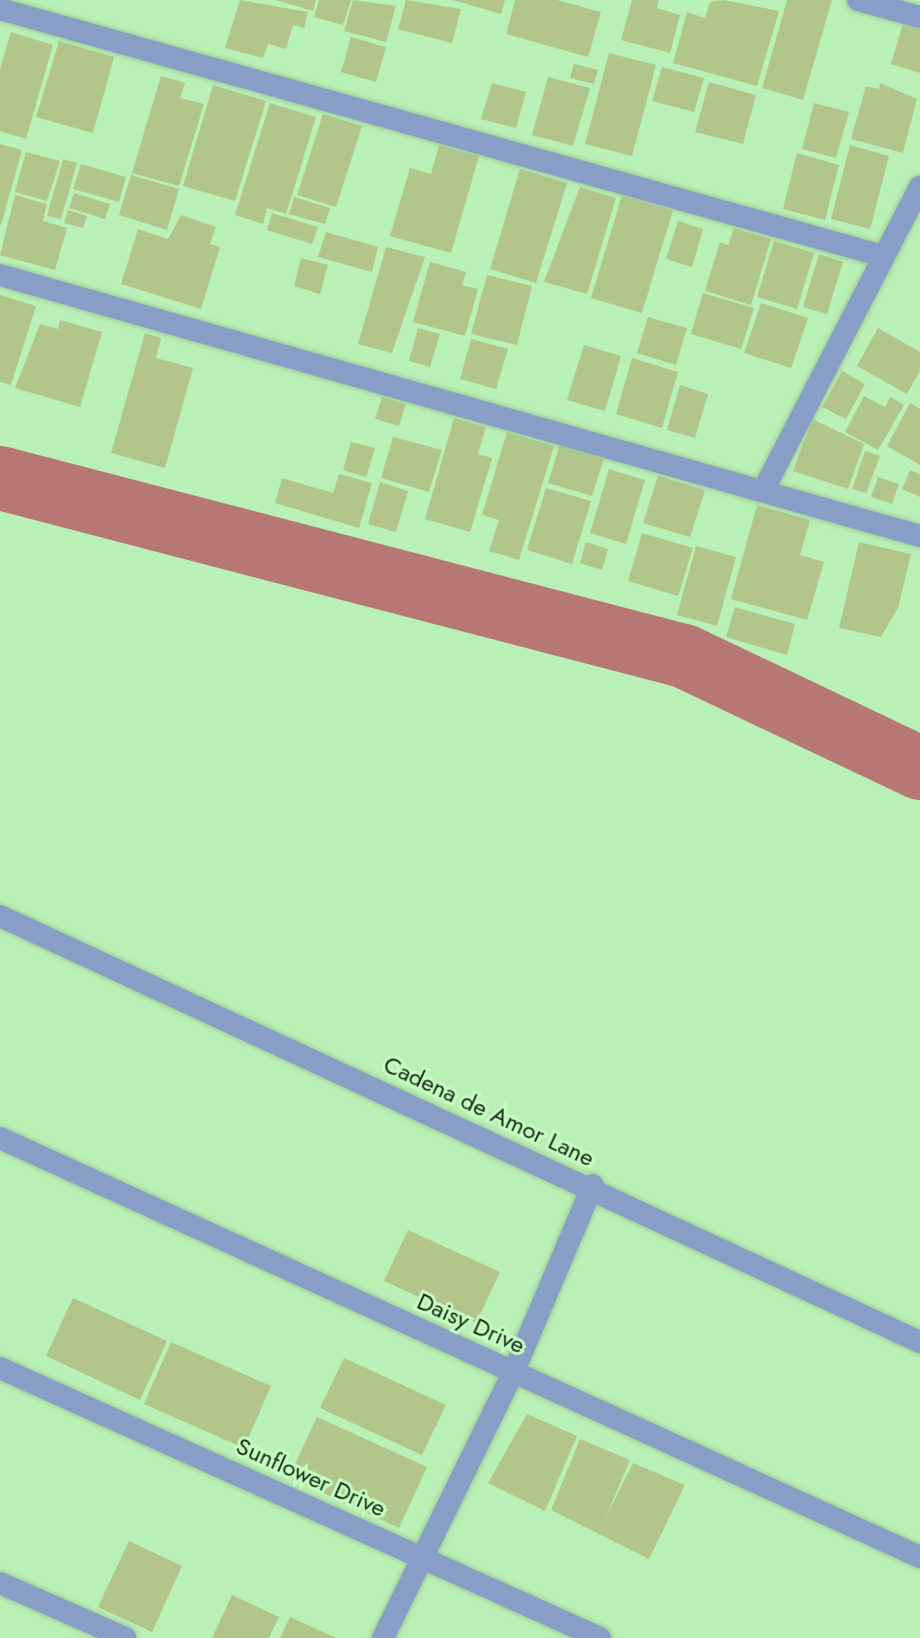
<!DOCTYPE html>
<html>
<head>
<meta charset="utf-8">
<style>
  body { margin:0 }
  #map { position:relative; width:920px; height:1638px; overflow:hidden; background:#b9f0b5; font-family:Jost,sans-serif }
  div>[style] { position:absolute }
  [style*='--x'] { left:calc(var(--x)*1px); top:calc(var(--y)*1px); width:calc(var(--w)*1px); rotate:calc(var(--a)*1deg) }
  .river>* { height:64px; margin:-32px; padding:0 32px; transform-origin:32px; border-radius:32px; background:#b77774 }
  .building>* { inset:0; background:#b2c58b }
  .roads { filter:drop-shadow(0 0 2px #9ccd98) drop-shadow(0 0 2px #9ccd98) }
  .minor>* { height:22px; margin:-11px; padding:0 11px; transform-origin:11px; border-radius:11px; background:#899ec6 }
  span { translate:-50% -50%; white-space:nowrap; text-align:center; line-height:1.15; -webkit-text-stroke:6px #c6fdc2; paint-order:stroke }
  .street-label { font-size:24px; color:#172c16 }
</style>
</head>
<body>
<div id="map">
  <div class="river">
    <div style="--x:0;--y:478;--w:707;--a:14.59"></div>
    <div style="--x:684;--y:656;--w:261;--a:25.4"></div>
  </div>
  <div class="building">
    <div style="clip-path:polygon(240px 0,308px 12px,304px 28px,293px 25px,286px 49px,268px 44px,263px 58px,225px 48px)"></div>
    <div style="clip-path:polygon(276px 0,316px 0,313px 11px)"></div>
    <div style="clip-path:polygon(319px 0,351px 0,343px 25px,314px 17px)"></div>
    <div style="clip-path:polygon(353px 0,396px 6px,386px 42px,344px 31px)"></div>
    <div style="clip-path:polygon(406px 0,461px 9px,452px 43px,398px 29px)"></div>
    <div style="clip-path:polygon(453px 0,505px 0,501px 14px)"></div>
    <div style="clip-path:polygon(515px 0,557px 0,601px 12px,588px 57px,506px 34px)"></div>
    <div style="clip-path:polygon(632px 0,659px 0,657px 8px,680px 15px,670px 53px,621px 40px)"></div>
    <div style="clip-path:polygon(724px 0,779px 11px,757px 86px,673px 63px,687px 12px,705px 18px,710px 2px)"></div>
    <div style="clip-path:polygon(787px 0,832px 0,803px 100px,762px 88px)"></div>
    <div style="clip-path:polygon(903px 23px,920px 28px,920px 73px,891px 64px)"></div>
    <div style="clip-path:polygon(11px 32px,53px 45px,26px 139px,0 131px,0 69px)"></div>
    <div style="clip-path:polygon(351px 37px,386px 47px,376px 82px,341px 72px)"></div>
    <div style="clip-path:polygon(59px 41px,114px 57px,93px 133px,36px 117px)"></div>
    <div style="clip-path:polygon(609px 53px,656px 65px,632px 156px,585px 144px)"></div>
    <div style="clip-path:polygon(574px 64px,598px 70px,594px 84px,570px 78px)"></div>
    <div style="clip-path:polygon(662px 67px,704px 78px,694px 112px,652px 101px)"></div>
    <div style="clip-path:polygon(161px 76px,185px 83px,180px 98px,204px 104px,179px 186px,132px 173px)"></div>
    <div style="clip-path:polygon(548px 77px,590px 88px,573px 146px,532px 135px)"></div>
    <div style="clip-path:polygon(709px 82px,756px 95px,743px 144px,695px 132px)"></div>
    <div style="clip-path:polygon(492px 83px,526px 92px,516px 128px,481px 119px)"></div>
    <div style="clip-path:polygon(880px 83px,917px 99px,903px 153px,851px 139px,866px 86px,879px 89px)"></div>
    <div style="clip-path:polygon(213px 85px,266px 101px,235px 201px,183px 186px)"></div>
    <div style="clip-path:polygon(270px 103px,316px 117px,286px 214px,267px 208px,263px 224px,235px 215px)"></div>
    <div style="clip-path:polygon(814px 103px,849px 112px,836px 158px,802px 149px)"></div>
    <div style="clip-path:polygon(323px 114px,362px 126px,336px 207px,297px 195px)"></div>
    <div style="clip-path:polygon(0 144px,22px 150px,1px 225px,0 225px)"></div>
    <div style="clip-path:polygon(439px 145px,479px 156px,451px 253px,390px 236px,410px 168px,431px 174px)"></div>
    <div style="clip-path:polygon(850px 145px,889px 156px,870px 229px,831px 219px)"></div>
    <div style="clip-path:polygon(26px 152px,60px 161px,47px 201px,15px 192px)"></div>
    <div style="clip-path:polygon(797px 153px,839px 165px,825px 220px,783px 209px)"></div>
    <div style="clip-path:polygon(63px 159px,77px 163px,61px 219px,47px 216px)"></div>
    <div style="clip-path:polygon(81px 164px,126px 177px,119px 202px,73px 189px)"></div>
    <div style="clip-path:polygon(520px 169px,567px 183px,536px 283px,490px 269px)"></div>
    <div style="clip-path:polygon(131px 175px,179px 189px,167px 230px,119px 215px)"></div>
    <div style="clip-path:polygon(580px 187px,616px 198px,587px 294px,544px 282px)"></div>
    <div style="clip-path:polygon(74px 193px,110px 204px,105px 219px,69px 208px)"></div>
    <div style="clip-path:polygon(15px 195px,47px 204px,43px 221px,67px 228px,55px 270px,0 255px)"></div>
    <div style="clip-path:polygon(622px 195px,673px 210px,642px 313px,591px 298px)"></div>
    <div style="clip-path:polygon(294px 197px,330px 208px,325px 224px,289px 214px)"></div>
    <div style="clip-path:polygon(68px 210px,87px 216px,83px 228px,64px 223px)"></div>
    <div style="clip-path:polygon(272px 213px,318px 227px,312px 244px,267px 230px)"></div>
    <div style="clip-path:polygon(181px 215px,216px 227px,210px 244px,220px 247px,201px 309px,121px 284px,138px 229px,168px 239px)"></div>
    <div style="clip-path:polygon(678px 221px,703px 229px,692px 267px,666px 259px)"></div>
    <div style="clip-path:polygon(734px 228px,771px 239px,751px 305px,705px 291px,720px 242px,728px 245px)"></div>
    <div style="clip-path:polygon(326px 232px,378px 247px,372px 272px,318px 257px)"></div>
    <div style="clip-path:polygon(774px 241px,814px 253px,797px 309px,757px 297px)"></div>
    <div style="clip-path:polygon(386px 247px,425px 257px,392px 353px,358px 344px)"></div>
    <div style="clip-path:polygon(819px 254px,843px 262px,827px 314px,803px 307px)"></div>
    <div style="clip-path:polygon(301px 258px,328px 265px,320px 294px,294px 286px)"></div>
    <div style="clip-path:polygon(430px 262px,466px 272px,462px 285px,478px 289px,465px 336px,413px 322px)"></div>
    <div style="clip-path:polygon(487px 275px,532px 286px,517px 345px,471px 334px)"></div>
    <div style="clip-path:polygon(703px 293px,754px 308px,741px 349px,691px 334px)"></div>
    <div style="clip-path:polygon(0 295px,36px 306px,11px 385px,0 382px)"></div>
    <div style="clip-path:polygon(761px 303px,808px 318px,791px 368px,744px 353px)"></div>
    <div style="clip-path:polygon(648px 317px,687px 328px,676px 365px,637px 353px)"></div>
    <div style="clip-path:polygon(60px 320px,102px 332px,80px 407px,15px 388px,40px 324px,58px 329px)"></div>
    <div style="clip-path:polygon(418px 328px,440px 334px,430px 367px,409px 361px)"></div>
    <div style="clip-path:polygon(878px 328px,920px 352px,920px 371px,907px 394px,857px 366px)"></div>
    <div style="clip-path:polygon(145px 333px,161px 338px,156px 358px,193px 368px,165px 468px,111px 453px)"></div>
    <div style="clip-path:polygon(471px 339px,508px 349px,496px 389px,460px 379px)"></div>
    <div style="clip-path:polygon(584px 345px,621px 356px,605px 411px,567px 400px)"></div>
    <div style="clip-path:polygon(632px 358px,678px 372px,662px 428px,616px 414px)"></div>
    <div style="clip-path:polygon(842px 371px,865px 384px,846px 419px,822px 407px)"></div>
    <div style="clip-path:polygon(680px 385px,708px 394px,695px 438px,667px 430px)"></div>
    <div style="clip-path:polygon(864px 396px,885px 407px,890px 397px,904px 405px,878px 450px,845px 432px)"></div>
    <div style="clip-path:polygon(382px 397px,406px 404px,399px 426px,375px 419px)"></div>
    <div style="clip-path:polygon(910px 403px,920px 409px,920px 465px,887px 446px)"></div>
    <div style="clip-path:polygon(454px 418px,486px 427px,478px 454px,492px 458px,470px 532px,425px 519px)"></div>
    <div style="clip-path:polygon(812px 419px,864px 444px,848px 489px,793px 471px)"></div>
    <div style="clip-path:polygon(507px 432px,554px 446px,519px 560px,489px 551px,499px 520px,482px 515px)"></div>
    <div style="clip-path:polygon(393px 437px,442px 450px,429px 492px,381px 478px)"></div>
    <div style="clip-path:polygon(351px 442px,375px 448px,366px 477px,343px 470px)"></div>
    <div style="clip-path:polygon(560px 444px,604px 458px,592px 496px,548px 483px)"></div>
    <div style="clip-path:polygon(865px 451px,880px 456px,866px 493px,852px 489px)"></div>
    <div style="clip-path:polygon(609px 469px,645px 480px,626px 544px,590px 533px)"></div>
    <div style="clip-path:polygon(910px 470px,920px 474px,920px 497px,902px 489px)"></div>
    <div style="clip-path:polygon(339px 474px,372px 483px,359px 528px,275px 503px,282px 478px,333px 493px)"></div>
    <div style="clip-path:polygon(658px 476px,705px 490px,690px 537px,643px 523px)"></div>
    <div style="clip-path:polygon(878px 477px,899px 484px,892px 504px,871px 497px)"></div>
    <div style="clip-path:polygon(380px 482px,408px 491px,396px 532px,368px 524px)"></div>
    <div style="clip-path:polygon(546px 488px,591px 501px,572px 564px,527px 550px)"></div>
    <div style="clip-path:polygon(757px 505px,810px 520px,800px 555px,824px 562px,807px 620px,731px 599px)"></div>
    <div style="clip-path:polygon(642px 533px,693px 548px,678px 596px,628px 581px)"></div>
    <div style="clip-path:polygon(586px 542px,608px 549px,602px 570px,580px 563px)"></div>
    <div style="clip-path:polygon(859px 542px,911px 554px,898px 608px,881px 637px,839px 628px)"></div>
    <div style="clip-path:polygon(696px 546px,736px 557px,717px 626px,677px 615px)"></div>
    <div style="clip-path:polygon(735px 607px,795px 624px,787px 655px,726px 637px)"></div>
    <div style="clip-path:polygon(408px 1230px,500px 1272px,476px 1323px,384px 1281px)"></div>
    <div style="clip-path:polygon(73px 1298px,167px 1341px,140px 1400px,46px 1356px)"></div>
    <div style="clip-path:polygon(171px 1342px,271px 1386px,244px 1448px,144px 1404px)"></div>
    <div style="clip-path:polygon(344px 1358px,446px 1405px,422px 1455px,320px 1408px)"></div>
    <div style="clip-path:polygon(527px 1414px,577px 1436px,545px 1511px,488px 1483px)"></div>
    <div style="clip-path:polygon(317px 1417px,427px 1467px,399px 1528px,289px 1477px)"></div>
    <div style="clip-path:polygon(580px 1439px,630px 1460px,605px 1519px,633px 1463px,685px 1485px,649px 1559px,551px 1510px)"></div>
    <div style="clip-path:polygon(129px 1541px,182px 1566px,152px 1632px,98px 1607px)"></div>
    <div style="clip-path:polygon(232px 1595px,279px 1617px,269px 1638px,212px 1638px)"></div>
    <div style="clip-path:polygon(290px 1617px,336px 1638px,280px 1638px)"></div>
  </div>
  <div class="roads">
    <div class="minor">
      <div style="--x:858;--y:0;--w:64;--a:15.3"></div>
      <div style="--x:0;--y:9;--w:917;--a:15.63"></div>
      <div style="--x:0;--y:275;--w:956;--a:15.84"></div>
      <div style="--x:765;--y:487;--w:338;--a:-62.7"></div>
      <div style="--x:0;--y:916;--w:1014;--a:24.85"></div>
      <div style="--x:0;--y:1138;--w:1011;--a:24.49"></div>
      <div style="--x:0;--y:1368;--w:658;--a:24.23"></div>
      <div style="--x:0;--y:1583;--w:137;--a:23.7"></div>
      <div style="--x:383;--y:1638;--w:297;--a:-63.9"></div>
      <div style="--x:514;--y:1371;--w:202;--a:-67"></div>
    </div>
  </div>
  <div class="street-label">
    <span style="left:489px;top:1111px;rotate:25deg">Cadena de Amor Lane</span>
    <span style="left:471px;top:1323px;rotate:24deg">Daisy Drive</span>
    <span style="left:311px;top:1477px;rotate:24deg">Sunflower Drive</span>
  </div>
</div>
</body>
</html>
